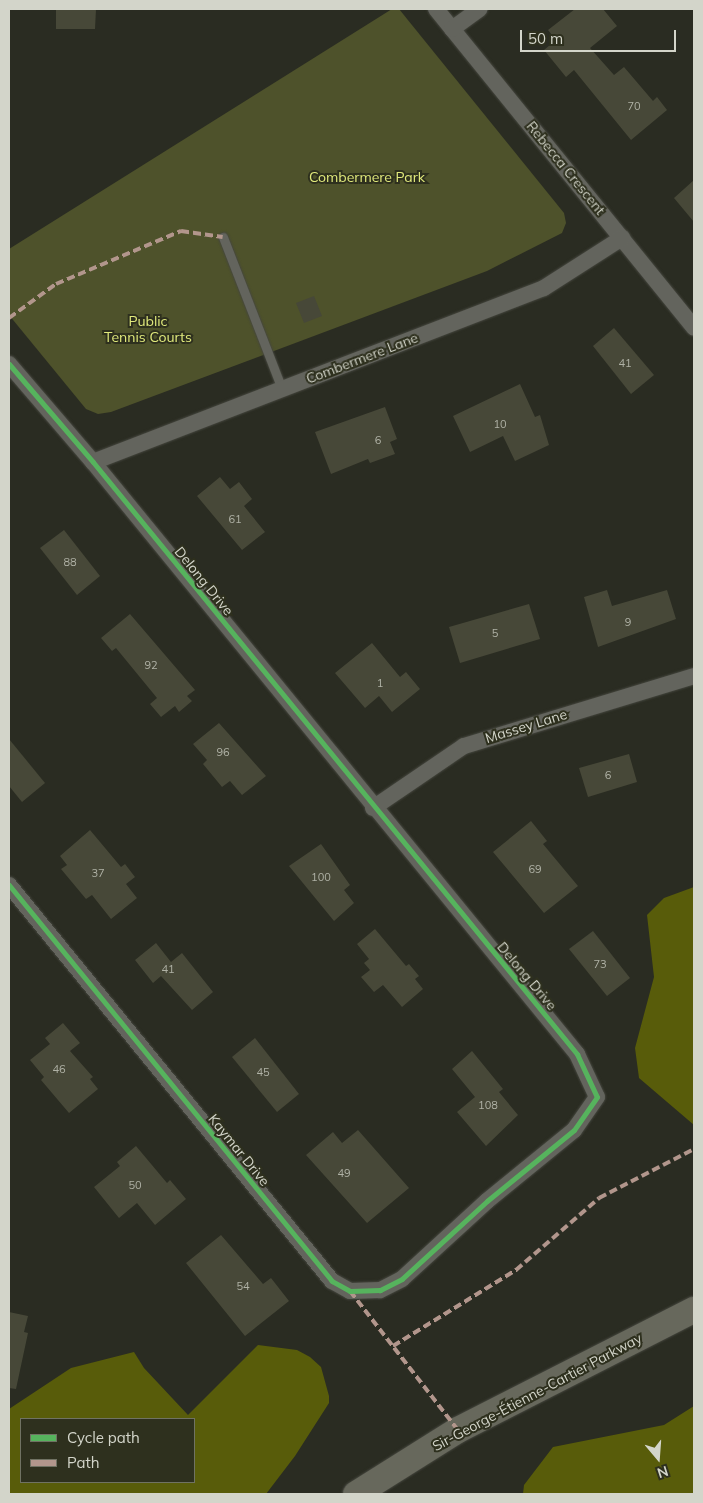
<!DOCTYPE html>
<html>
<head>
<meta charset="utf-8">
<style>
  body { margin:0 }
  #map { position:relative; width:703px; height:1503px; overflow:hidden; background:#2a2c22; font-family:Mulish,sans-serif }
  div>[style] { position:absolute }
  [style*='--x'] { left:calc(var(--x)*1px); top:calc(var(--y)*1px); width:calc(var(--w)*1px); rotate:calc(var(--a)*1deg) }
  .green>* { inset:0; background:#4e522b }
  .forest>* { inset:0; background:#585c0a }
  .building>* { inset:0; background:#474838 }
  .roads { filter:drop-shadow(0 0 1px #45463e) drop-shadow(0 0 1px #45463e) }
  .service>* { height:9px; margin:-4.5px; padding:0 4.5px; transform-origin:4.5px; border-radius:4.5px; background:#63645d }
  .minor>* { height:16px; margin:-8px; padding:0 8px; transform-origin:8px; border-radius:8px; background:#63645d }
  .primary>* { height:26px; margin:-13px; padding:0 13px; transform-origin:13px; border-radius:13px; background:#67685c }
  .quiet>* { height:4px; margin-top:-2px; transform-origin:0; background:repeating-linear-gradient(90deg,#b2968c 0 8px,transparent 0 12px) }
  .cycleway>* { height:5px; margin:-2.5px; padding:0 2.5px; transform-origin:2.5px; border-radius:2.5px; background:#56b35d }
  span { translate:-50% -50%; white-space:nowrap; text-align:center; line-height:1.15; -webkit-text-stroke:4px #2e301e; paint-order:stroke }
  .number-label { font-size:11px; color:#b0b2a6 }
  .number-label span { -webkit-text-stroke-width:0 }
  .street-label { font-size:14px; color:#d3d5ca }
  .park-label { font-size:14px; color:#e1ea7c }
  .frame { position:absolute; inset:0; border:10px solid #d3d5ca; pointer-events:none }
  .legend { position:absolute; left:20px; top:1418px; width:175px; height:65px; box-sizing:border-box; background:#2e301e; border:1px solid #707263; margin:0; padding:6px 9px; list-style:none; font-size:15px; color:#d3d5ca }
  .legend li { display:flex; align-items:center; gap:10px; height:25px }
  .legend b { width:25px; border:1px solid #707263 }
  .north { position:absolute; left:633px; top:1433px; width:50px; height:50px; -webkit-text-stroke:4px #2e301e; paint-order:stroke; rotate:162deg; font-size:14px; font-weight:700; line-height:20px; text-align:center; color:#d3d5ca }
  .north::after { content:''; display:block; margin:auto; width:18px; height:22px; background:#d3d5ca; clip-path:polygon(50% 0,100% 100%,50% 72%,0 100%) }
  .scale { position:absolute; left:520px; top:30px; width:156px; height:22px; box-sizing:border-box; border:2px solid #d3d5ca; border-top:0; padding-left:6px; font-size:15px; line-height:18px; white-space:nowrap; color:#d3d5ca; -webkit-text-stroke:4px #2e301e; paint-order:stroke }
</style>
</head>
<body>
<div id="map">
  <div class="green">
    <div style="clip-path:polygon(392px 9px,399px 9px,564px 213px,566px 223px,562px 233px,487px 271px,111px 412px,98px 414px,86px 409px,9px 315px,9px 249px)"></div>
  </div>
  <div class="forest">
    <div style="clip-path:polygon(694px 887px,694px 1125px,639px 1078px,635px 1048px,654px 977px,647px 915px,664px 898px)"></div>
    <div style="clip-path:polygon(evenodd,258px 1345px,297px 1350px,310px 1357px,321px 1367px,329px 1396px,329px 1403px,295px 1456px,266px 1494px,9px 1494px,9px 1409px,71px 1368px,134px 1352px,144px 1368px,188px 1415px,258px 1345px,21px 1419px,194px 1419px,194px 1482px,21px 1482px,21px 1419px)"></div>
    <div style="clip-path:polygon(694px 1406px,694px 1494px,523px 1494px,524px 1485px,553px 1447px,664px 1425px)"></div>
  </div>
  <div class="building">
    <div style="clip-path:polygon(56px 9px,96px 9px,95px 29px,56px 29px)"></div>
    <div style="clip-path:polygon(575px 9px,603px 9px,617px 26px,590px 48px,614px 75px,624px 67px,653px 101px,657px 97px,667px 110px,631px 140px,574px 70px,566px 77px,544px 50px,556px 40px,548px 30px)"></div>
    <div style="clip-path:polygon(694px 180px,694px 222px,674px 198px)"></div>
    <div style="clip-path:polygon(314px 296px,322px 316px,304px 323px,296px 303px)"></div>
    <div style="clip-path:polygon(614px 328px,654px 375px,631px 394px,593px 346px)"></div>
    <div style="clip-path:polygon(520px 384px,535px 417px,540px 415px,549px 445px,515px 461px,503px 436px,470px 452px,453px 416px)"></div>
    <div style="clip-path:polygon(385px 407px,397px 439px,390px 442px,395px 454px,370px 463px,368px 459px,331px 474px,315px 432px)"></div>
    <div style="clip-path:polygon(220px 477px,230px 489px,239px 482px,252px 499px,244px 506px,265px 532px,242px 550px,197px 496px)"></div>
    <div style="clip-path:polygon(64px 530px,100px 576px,77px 595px,40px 548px)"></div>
    <div style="clip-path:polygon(607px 590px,612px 606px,667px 590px,676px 619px,598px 647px,584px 597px)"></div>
    <div style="clip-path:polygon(529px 604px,540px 639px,460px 663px,449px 627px)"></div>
    <div style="clip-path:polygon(130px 614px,195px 690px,187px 696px,192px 701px,179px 712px,175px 706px,161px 717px,150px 704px,157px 698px,116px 648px,112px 651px,101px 638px)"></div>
    <div style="clip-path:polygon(372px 643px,400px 677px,406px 672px,420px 689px,392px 712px,379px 696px,365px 708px,335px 673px)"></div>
    <div style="clip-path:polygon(219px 723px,266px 776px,242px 795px,230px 781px,222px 787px,203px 764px,207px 760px,193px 744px)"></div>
    <div style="clip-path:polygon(9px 739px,45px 783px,22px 802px,9px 786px)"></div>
    <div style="clip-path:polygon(629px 754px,637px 782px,588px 797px,579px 768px)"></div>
    <div style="clip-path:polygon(531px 821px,547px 841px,543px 844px,578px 886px,544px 913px,493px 852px)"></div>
    <div style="clip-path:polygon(90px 830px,121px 867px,125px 864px,135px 877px,126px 884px,137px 898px,111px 919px,92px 895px,86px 899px,61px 869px,67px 865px,60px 856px)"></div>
    <div style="clip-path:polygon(321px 844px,350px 885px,344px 890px,354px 903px,334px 921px,289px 866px)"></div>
    <div style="clip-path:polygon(375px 929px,406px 966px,409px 964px,419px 976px,415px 979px,423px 989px,402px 1007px,383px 985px,374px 992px,361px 977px,370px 970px,364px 963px,369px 959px,357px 944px)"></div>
    <div style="clip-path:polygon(593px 931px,630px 978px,607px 996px,569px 949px)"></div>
    <div style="clip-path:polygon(156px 943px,171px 962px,182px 953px,213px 992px,192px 1010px,161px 976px,153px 983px,135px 960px)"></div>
    <div style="clip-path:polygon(63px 1023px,80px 1043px,70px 1051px,93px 1077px,90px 1079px,98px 1089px,69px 1113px,41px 1080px,44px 1077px,30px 1060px,50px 1044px,45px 1038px)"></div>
    <div style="clip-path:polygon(255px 1038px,299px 1094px,277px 1112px,232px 1057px)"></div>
    <div style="clip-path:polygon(472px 1051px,503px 1089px,499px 1092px,518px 1115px,486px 1146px,457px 1112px,475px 1097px,452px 1069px)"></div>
    <div style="clip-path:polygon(358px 1130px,409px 1188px,367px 1223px,306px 1155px,333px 1132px,342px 1143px)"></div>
    <div style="clip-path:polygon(136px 1146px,167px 1183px,170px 1180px,186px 1199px,155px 1225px,137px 1203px,119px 1218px,94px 1187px,120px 1166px,117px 1162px)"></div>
    <div style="clip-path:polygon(221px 1235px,263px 1284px,271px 1278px,289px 1301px,245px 1336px,186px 1263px)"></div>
    <div style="clip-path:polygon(9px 1312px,28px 1316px,24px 1332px,28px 1333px,16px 1389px,9px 1388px)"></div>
  </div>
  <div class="roads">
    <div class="service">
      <div style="--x:223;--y:237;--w:163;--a:68.8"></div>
    </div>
    <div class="minor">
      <div style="--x:436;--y:9;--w:410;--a:51"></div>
      <div style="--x:452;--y:29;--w:34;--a:-36"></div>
      <div style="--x:9;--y:364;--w:129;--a:49.4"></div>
      <div style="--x:93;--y:462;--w:765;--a:50.73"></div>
      <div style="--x:577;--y:1054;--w:47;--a:65.1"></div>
      <div style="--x:597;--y:1097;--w:40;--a:124.9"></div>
      <div style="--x:574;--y:1130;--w:112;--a:140.8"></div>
      <div style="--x:487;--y:1201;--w:115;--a:137.5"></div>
      <div style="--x:402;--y:1279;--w:25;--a:153"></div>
      <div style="--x:380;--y:1290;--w:30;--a:178"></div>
      <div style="--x:350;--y:1291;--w:21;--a:-151"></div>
      <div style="--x:332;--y:1281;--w:511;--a:-129.2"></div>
      <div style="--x:93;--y:462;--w:483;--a:-21.1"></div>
      <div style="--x:544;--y:288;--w:93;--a:-32.7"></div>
      <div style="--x:373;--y:808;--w:110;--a:-34.3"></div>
      <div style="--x:464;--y:746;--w:240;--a:-16.9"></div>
    </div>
    <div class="primary">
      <div style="--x:356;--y:1494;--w:120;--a:-32.1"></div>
      <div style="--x:458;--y:1430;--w:265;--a:-27"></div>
    </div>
  </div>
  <div class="quiet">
    <div style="--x:9;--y:318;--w:58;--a:-35.9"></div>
    <div style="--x:56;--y:284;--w:136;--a:-23"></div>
    <div style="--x:181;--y:231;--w:42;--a:8.1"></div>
    <div style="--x:350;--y:1291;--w:176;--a:52.2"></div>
    <div style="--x:393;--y:1346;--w:145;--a:-31.7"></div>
    <div style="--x:516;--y:1270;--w:110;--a:-40.9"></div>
    <div style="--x:599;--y:1198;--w:107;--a:-27.3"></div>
  </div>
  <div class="cycleway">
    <div style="--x:9;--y:364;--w:129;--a:49.4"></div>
    <div style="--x:93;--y:462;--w:765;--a:50.73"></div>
    <div style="--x:577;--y:1054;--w:47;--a:65.1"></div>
    <div style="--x:597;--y:1097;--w:40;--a:124.9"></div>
    <div style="--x:574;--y:1130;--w:112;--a:140.8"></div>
    <div style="--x:487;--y:1201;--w:115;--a:137.5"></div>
    <div style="--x:402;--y:1279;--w:25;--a:153"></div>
    <div style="--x:380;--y:1290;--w:30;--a:178"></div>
    <div style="--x:350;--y:1291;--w:21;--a:-151"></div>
    <div style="--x:332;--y:1281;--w:511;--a:-129.2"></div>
  </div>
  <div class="number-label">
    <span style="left:634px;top:106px">70</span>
    <span style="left:625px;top:363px">41</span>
    <span style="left:500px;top:424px">10</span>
    <span style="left:378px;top:440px">6</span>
    <span style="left:235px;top:519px">61</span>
    <span style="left:70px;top:562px">88</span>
    <span style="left:628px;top:622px">9</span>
    <span style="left:495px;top:633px">5</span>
    <span style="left:151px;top:665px">92</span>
    <span style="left:380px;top:683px">1</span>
    <span style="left:223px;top:752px">96</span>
    <span style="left:608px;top:775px">6</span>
    <span style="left:535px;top:869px">69</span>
    <span style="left:98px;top:873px">37</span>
    <span style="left:321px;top:877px">100</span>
    <span style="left:600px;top:964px">73</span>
    <span style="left:168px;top:969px">41</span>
    <span style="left:59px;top:1069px">46</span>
    <span style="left:263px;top:1072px">45</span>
    <span style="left:488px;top:1105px">108</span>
    <span style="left:344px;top:1173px">49</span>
    <span style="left:135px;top:1185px">50</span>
    <span style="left:243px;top:1286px">54</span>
  </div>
  <div class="street-label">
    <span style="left:566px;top:168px;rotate:51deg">Rebecca Crescent</span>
    <span style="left:362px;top:358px;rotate:-21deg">Combermere Lane</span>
    <span style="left:204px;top:581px;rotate:51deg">Delong Drive</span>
    <span style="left:526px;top:726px;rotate:-17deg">Massey Lane</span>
    <span style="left:527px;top:976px;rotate:50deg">Delong Drive</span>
    <span style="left:239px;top:1150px;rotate:51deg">Kaymar Drive</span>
    <span style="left:537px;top:1392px;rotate:-28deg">Sir-George-Étienne-Cartier Parkway</span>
  </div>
  <div class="park-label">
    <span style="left:367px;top:177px">Combermere Park</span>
    <span style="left:148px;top:329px">Public<br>Tennis Courts</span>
  </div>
  <div class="frame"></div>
  <ul class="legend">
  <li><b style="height:6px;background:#56b35d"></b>Cycle path</li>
  <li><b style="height:6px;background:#b2968c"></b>Path</li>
  </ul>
  <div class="north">N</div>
  <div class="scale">50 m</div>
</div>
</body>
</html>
